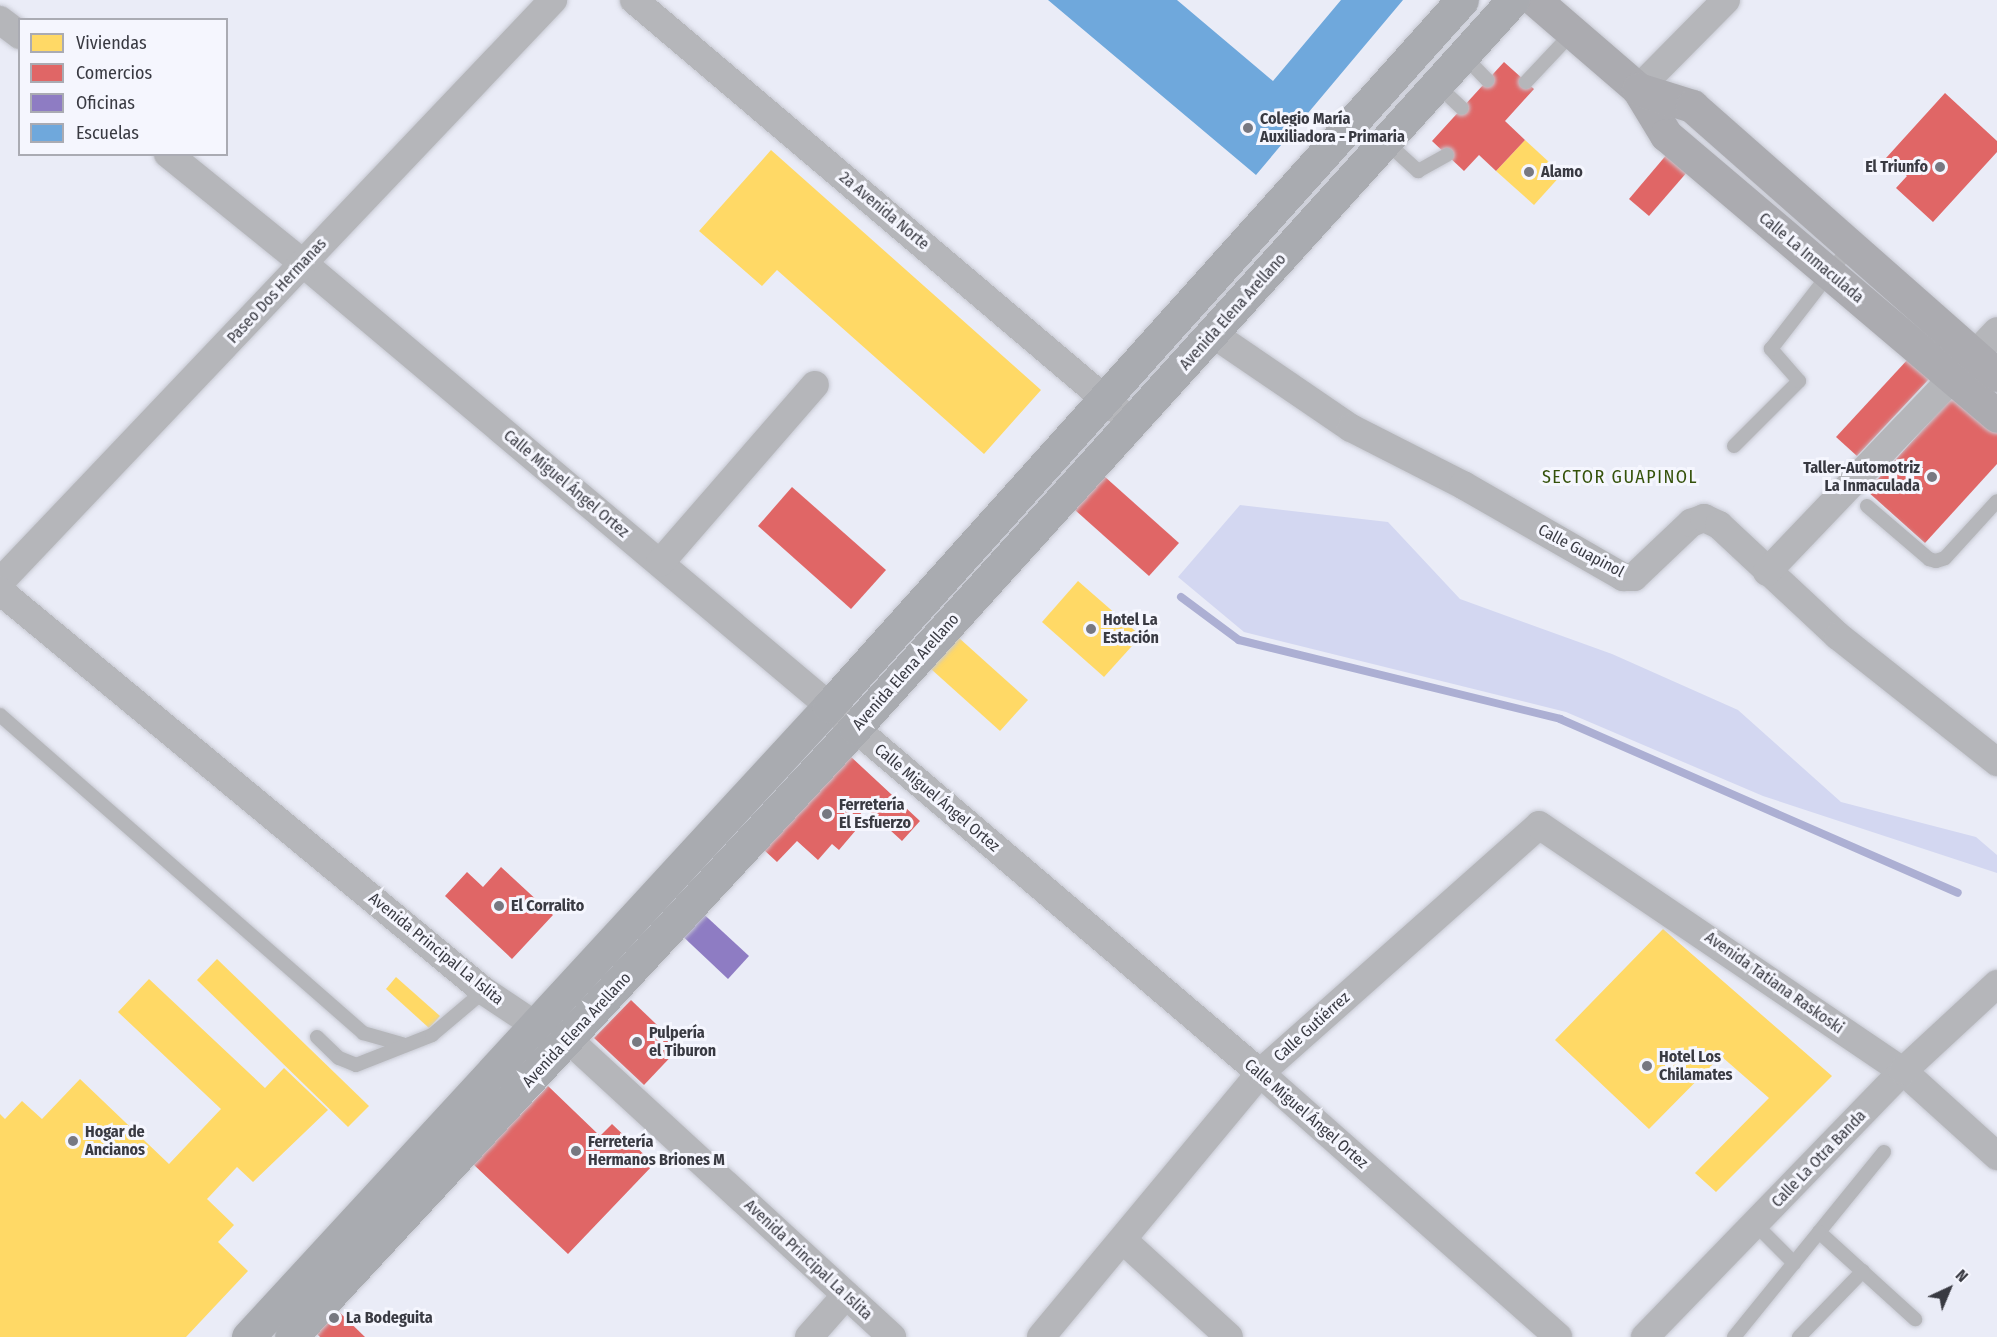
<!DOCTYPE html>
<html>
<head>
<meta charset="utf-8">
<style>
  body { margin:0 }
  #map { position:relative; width:1997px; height:1337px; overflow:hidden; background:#eaecf7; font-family:"Fira Sans Condensed",sans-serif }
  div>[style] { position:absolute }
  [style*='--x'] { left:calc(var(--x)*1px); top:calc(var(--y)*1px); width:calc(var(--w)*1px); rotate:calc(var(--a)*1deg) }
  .green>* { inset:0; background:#d3d7f1 }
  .homes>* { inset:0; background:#ffd966 }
  .shops>* { inset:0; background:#e06666 }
  .offices>* { inset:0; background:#8e7cc3 }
  .schools>* { inset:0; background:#6fa8dc }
  .stream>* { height:8px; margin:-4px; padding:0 4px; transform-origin:4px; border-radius:4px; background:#acafd3 }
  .roads { filter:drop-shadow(0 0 2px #c7c9d2) drop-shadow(0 0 2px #c7c9d2) }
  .lane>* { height:14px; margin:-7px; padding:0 7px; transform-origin:7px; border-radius:7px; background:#b5b6ba }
  .street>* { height:28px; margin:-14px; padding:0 14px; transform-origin:14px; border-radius:14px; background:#b5b6ba }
  .secondary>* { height:33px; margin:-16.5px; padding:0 16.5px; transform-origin:16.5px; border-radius:16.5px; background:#ababb0 }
  .highway>* { height:33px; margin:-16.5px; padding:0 16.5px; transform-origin:16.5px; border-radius:16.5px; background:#a9abb0 }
  .dots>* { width:16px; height:16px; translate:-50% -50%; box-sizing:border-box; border:3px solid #f5f6fe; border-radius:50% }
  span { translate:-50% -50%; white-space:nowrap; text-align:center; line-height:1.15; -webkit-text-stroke:6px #f5f6fe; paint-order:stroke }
  .poi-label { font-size:16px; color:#393a42; font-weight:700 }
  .left { translate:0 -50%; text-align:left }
  .right { translate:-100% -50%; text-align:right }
  .street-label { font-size:16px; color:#393a42 }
  .neighbourhood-label { font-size:18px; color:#34510a; letter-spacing:1.5px }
  .legend { position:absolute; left:18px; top:18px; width:210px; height:138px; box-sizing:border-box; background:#f5f6fe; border:2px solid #aaabb3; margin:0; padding:8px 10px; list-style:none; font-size:18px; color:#393a42 }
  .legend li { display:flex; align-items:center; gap:12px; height:30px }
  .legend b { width:30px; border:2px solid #aaabb3 }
  .north { position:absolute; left:1919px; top:1259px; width:60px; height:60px; -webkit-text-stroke:4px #f5f6fe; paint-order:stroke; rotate:44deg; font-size:16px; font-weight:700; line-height:24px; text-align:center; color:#393a42 }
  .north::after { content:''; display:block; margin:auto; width:21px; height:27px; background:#393a42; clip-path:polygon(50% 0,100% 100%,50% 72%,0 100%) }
</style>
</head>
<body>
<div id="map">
  <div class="green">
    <div style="clip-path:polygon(1240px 505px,1388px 522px,1460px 599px,1612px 654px,1738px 710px,1841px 802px,1976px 837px,1997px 855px,1997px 873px,1763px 796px,1566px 712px,1244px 632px,1178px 577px)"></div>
  </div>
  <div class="homes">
    <div style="clip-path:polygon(1525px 140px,1562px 174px,1534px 205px,1496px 171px)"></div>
    <div style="clip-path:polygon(771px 150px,1041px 390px,984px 454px,777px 270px,762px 286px,699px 231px)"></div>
    <div style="clip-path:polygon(1078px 581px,1141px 636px,1104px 677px,1042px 622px)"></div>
    <div style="clip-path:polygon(949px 629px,1028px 700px,1000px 731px,921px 660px)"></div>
    <div style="clip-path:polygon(1663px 929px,1832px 1076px,1716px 1192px,1695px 1173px,1769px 1098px,1721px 1056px,1649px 1129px,1555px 1040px)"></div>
    <div style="clip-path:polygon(217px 959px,369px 1106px,348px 1127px,197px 980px)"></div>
    <div style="clip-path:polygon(396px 977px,440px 1016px,429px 1028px,386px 989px)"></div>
    <div style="clip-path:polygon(149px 979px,265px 1088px,284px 1068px,328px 1110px,253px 1182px,237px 1167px,207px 1199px,234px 1225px,218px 1242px,248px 1271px,186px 1337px,0 1337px,0 1114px,5px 1119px,22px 1101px,42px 1119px,80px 1079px,169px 1164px,221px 1109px,118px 1012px)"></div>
  </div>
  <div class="shops">
    <div style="clip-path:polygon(1504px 62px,1534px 89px,1505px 121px,1525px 140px,1496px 171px,1479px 155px,1464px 171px,1432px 141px)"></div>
    <div style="clip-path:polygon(1945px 93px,1997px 141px,1997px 152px,1933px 222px,1896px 188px,1907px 176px,1886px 158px)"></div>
    <div style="clip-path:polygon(1668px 153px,1688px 171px,1649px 216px,1629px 199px)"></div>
    <div style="clip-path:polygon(1909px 358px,1930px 378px,1857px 456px,1836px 437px)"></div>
    <div style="clip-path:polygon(1956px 393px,1997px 431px,1997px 464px,1925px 543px,1867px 491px)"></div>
    <div style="clip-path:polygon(1104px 476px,1179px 543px,1149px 576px,1075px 510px)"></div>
    <div style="clip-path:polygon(792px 487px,886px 570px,851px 609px,758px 526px)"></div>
    <div style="clip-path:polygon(849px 755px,920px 821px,902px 841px,866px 808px,850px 825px,856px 830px,839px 850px,832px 844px,818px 860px,797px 841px,777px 862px,763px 849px)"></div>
    <div style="clip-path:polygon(501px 867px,553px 915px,512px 959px,445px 896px,467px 872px,483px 887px)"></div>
    <div style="clip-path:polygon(631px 1000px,680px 1047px,644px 1085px,594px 1038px)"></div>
    <div style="clip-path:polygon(548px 1086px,600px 1136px,612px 1124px,654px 1164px,568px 1254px,473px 1164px)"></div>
    <div style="clip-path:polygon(334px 1307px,365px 1337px,320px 1337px,312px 1329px)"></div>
  </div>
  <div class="offices">
    <div style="clip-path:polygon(696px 907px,749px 956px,728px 979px,675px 929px)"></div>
  </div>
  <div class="schools">
    <div style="clip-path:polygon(1048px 0,1177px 0,1273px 81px,1341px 0,1403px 0,1256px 175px)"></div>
  </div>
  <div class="stream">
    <div style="--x:1181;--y:597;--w:72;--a:36.6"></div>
    <div style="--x:1239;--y:640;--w:331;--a:13.8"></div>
    <div style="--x:1560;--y:719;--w:434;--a:23.6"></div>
  </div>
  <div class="roads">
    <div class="lane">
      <div style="--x:1463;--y:55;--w:35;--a:46"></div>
      <div style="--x:1526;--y:82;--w:70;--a:-46.7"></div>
      <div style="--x:1436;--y:84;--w:35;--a:43"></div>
      <div style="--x:1385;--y:141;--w:45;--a:42.3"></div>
      <div style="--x:1418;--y:171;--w:33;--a:-29"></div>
      <div style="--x:1734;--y:446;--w:92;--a:-45"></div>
      <div style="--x:1799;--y:381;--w:43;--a:-131.2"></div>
      <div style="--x:1771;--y:349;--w:128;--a:-52.3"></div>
      <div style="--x:1867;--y:506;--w:82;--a:40.5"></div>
      <div style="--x:1929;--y:559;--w:7;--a:16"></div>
      <div style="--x:1936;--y:561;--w:9;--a:-18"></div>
      <div style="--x:1945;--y:558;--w:77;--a:-47.6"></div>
      <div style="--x:0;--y:715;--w:483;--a:41.2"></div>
      <div style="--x:363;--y:1033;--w:41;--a:15.8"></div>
      <div style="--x:317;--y:1037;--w:30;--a:44"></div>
      <div style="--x:339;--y:1058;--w:18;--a:22"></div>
      <div style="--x:356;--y:1065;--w:82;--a:-21.5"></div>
      <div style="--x:432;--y:1035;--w:68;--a:-40.2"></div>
      <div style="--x:1884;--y:1152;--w:103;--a:129.1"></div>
      <div style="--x:1819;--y:1232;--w:130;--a:42.2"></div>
      <div style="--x:1756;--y:1225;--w:54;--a:45"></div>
      <div style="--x:1734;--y:1337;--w:135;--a:-51"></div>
      <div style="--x:1799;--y:1337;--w:92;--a:-45.9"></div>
    </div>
    <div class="street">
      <div style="--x:634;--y:0;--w:654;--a:40.29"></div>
      <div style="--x:0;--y:20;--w:25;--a:37"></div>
      <div style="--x:1638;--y:89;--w:125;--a:-45.3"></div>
      <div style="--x:168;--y:154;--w:175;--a:39"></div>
      <div style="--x:304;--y:264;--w:686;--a:40.09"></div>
      <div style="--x:829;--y:706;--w:566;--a:40.41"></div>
      <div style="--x:1260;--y:1073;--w:398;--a:41.5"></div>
      <div style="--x:1213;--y:334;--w:167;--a:34.3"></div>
      <div style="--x:1351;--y:428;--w:126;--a:27"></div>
      <div style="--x:1463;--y:485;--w:185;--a:29.9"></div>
      <div style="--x:1623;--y:577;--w:11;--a:0"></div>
      <div style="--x:1634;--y:577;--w:79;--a:-43.5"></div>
      <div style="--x:1691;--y:523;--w:14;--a:-21"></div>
      <div style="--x:1704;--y:518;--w:17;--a:25"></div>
      <div style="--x:1719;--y:525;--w:163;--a:43"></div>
      <div style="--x:1838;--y:636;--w:203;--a:38.4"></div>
      <div style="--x:660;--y:563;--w:236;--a:-49"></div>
      <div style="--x:1767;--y:572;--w:333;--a:-46.3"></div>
      <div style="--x:0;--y:582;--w:803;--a:-46.46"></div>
      <div style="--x:0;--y:591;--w:628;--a:39.57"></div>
      <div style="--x:484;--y:991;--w:61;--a:33.7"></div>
      <div style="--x:535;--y:1025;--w:37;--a:24"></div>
      <div style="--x:569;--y:1040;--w:439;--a:42.6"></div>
      <div style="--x:1124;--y:1241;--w:142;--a:42.4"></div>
      <div style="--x:809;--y:1337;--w:56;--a:-48.6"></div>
      <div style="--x:1041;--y:1337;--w:343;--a:-50.3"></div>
      <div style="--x:1260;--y:1073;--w:373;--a:-41.6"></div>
      <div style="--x:1539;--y:825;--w:439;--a:34.1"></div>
      <div style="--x:1903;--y:1071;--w:127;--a:42.1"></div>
      <div style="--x:1645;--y:1337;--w:371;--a:-45.9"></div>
      <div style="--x:1903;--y:1071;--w:128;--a:-42.8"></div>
    </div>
    <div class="secondary">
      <div style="--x:1535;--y:0;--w:136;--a:40.8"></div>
      <div style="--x:1638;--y:89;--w:54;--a:58.7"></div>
      <div style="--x:1666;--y:135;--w:434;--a:40.3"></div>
      <div style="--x:1638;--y:89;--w:57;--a:17.5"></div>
      <div style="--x:1692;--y:106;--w:407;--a:41.4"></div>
    </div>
    <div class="highway">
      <div style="--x:248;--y:1337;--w:858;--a:-47.36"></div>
      <div style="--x:829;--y:706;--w:948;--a:-48.12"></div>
      <div style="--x:291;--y:1337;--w:830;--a:-47.2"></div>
      <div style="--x:855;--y:728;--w:981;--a:-47.89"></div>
    </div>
  </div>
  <div class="dots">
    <div style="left:1248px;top:128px;background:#777881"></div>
    <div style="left:1940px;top:167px;background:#777881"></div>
    <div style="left:1529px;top:172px;background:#777881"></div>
    <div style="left:1932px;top:477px;background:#777881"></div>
    <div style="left:1091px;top:629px;background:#777881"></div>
    <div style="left:827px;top:814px;background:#777881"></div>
    <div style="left:499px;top:906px;background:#777881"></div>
    <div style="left:637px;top:1042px;background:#777881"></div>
    <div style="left:1647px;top:1066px;background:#777881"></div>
    <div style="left:73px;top:1141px;background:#777881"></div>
    <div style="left:576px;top:1151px;background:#777881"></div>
    <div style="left:334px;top:1318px;background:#777881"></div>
  </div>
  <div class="poi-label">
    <span class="left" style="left:1260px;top:128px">Colegio María<br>Auxiliadora - Primaria</span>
    <span class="right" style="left:1928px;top:167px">El Triunfo</span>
    <span class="left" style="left:1541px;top:172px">Alamo</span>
    <span class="right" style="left:1920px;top:477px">Taller-Automotriz<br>La Inmaculada</span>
    <span class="left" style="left:1103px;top:629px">Hotel La<br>Estación</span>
    <span class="left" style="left:839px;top:814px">Ferretería<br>El Esfuerzo</span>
    <span class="left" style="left:511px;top:906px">El Corralito</span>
    <span class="left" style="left:649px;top:1042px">Pulpería<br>el Tiburon</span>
    <span class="left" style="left:1659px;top:1066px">Hotel Los<br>Chilamates</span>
    <span class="left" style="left:85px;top:1141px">Hogar de<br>Ancianos</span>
    <span class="left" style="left:588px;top:1151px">Ferretería<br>Hermanos Briones M</span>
    <span class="left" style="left:346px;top:1318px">La Bodeguita</span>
  </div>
  <div class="street-label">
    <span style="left:884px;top:211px;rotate:40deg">2a Avenida Norte</span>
    <span style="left:1811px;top:258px;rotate:40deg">Calle La Inmaculada</span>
    <span style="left:277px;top:291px;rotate:-47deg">Paseo Dos Hermanas</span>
    <span style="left:1233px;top:312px;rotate:-48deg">Avenida Elena Arellano</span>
    <span style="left:566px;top:484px;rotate:40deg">Calle Miguel Ángel Ortez</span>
    <span style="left:1581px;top:551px;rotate:28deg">Calle Guapinol</span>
    <span style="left:906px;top:672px;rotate:-48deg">Avenida Elena Arellano</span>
    <span style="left:937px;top:798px;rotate:40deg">Calle Miguel Ángel Ortez</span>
    <span style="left:436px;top:949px;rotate:39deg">Avenida Principal La Islita</span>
    <span style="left:1774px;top:983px;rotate:35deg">Avenida Tatiana Raskoski</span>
    <span style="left:1312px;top:1027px;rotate:-42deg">Calle Gutiérrez</span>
    <span style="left:577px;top:1030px;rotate:-47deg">Avenida Elena Arellano</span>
    <span style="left:1306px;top:1114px;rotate:41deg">Calle Miguel Ángel Ortez</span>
    <span style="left:1819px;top:1159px;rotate:-46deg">Calle La Otra Banda</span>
    <span style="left:808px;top:1260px;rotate:43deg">Avenida Principal La Islita</span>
  </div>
  <div class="neighbourhood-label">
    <span style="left:1620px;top:477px">SECTOR GUAPINOL</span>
  </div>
  <ul class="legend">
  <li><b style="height:16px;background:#ffd966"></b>Viviendas</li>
  <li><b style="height:16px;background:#e06666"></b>Comercios</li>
  <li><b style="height:16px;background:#8e7cc3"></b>Oficinas</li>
  <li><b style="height:16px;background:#6fa8dc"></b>Escuelas</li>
  </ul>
  <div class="north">N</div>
</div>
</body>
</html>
